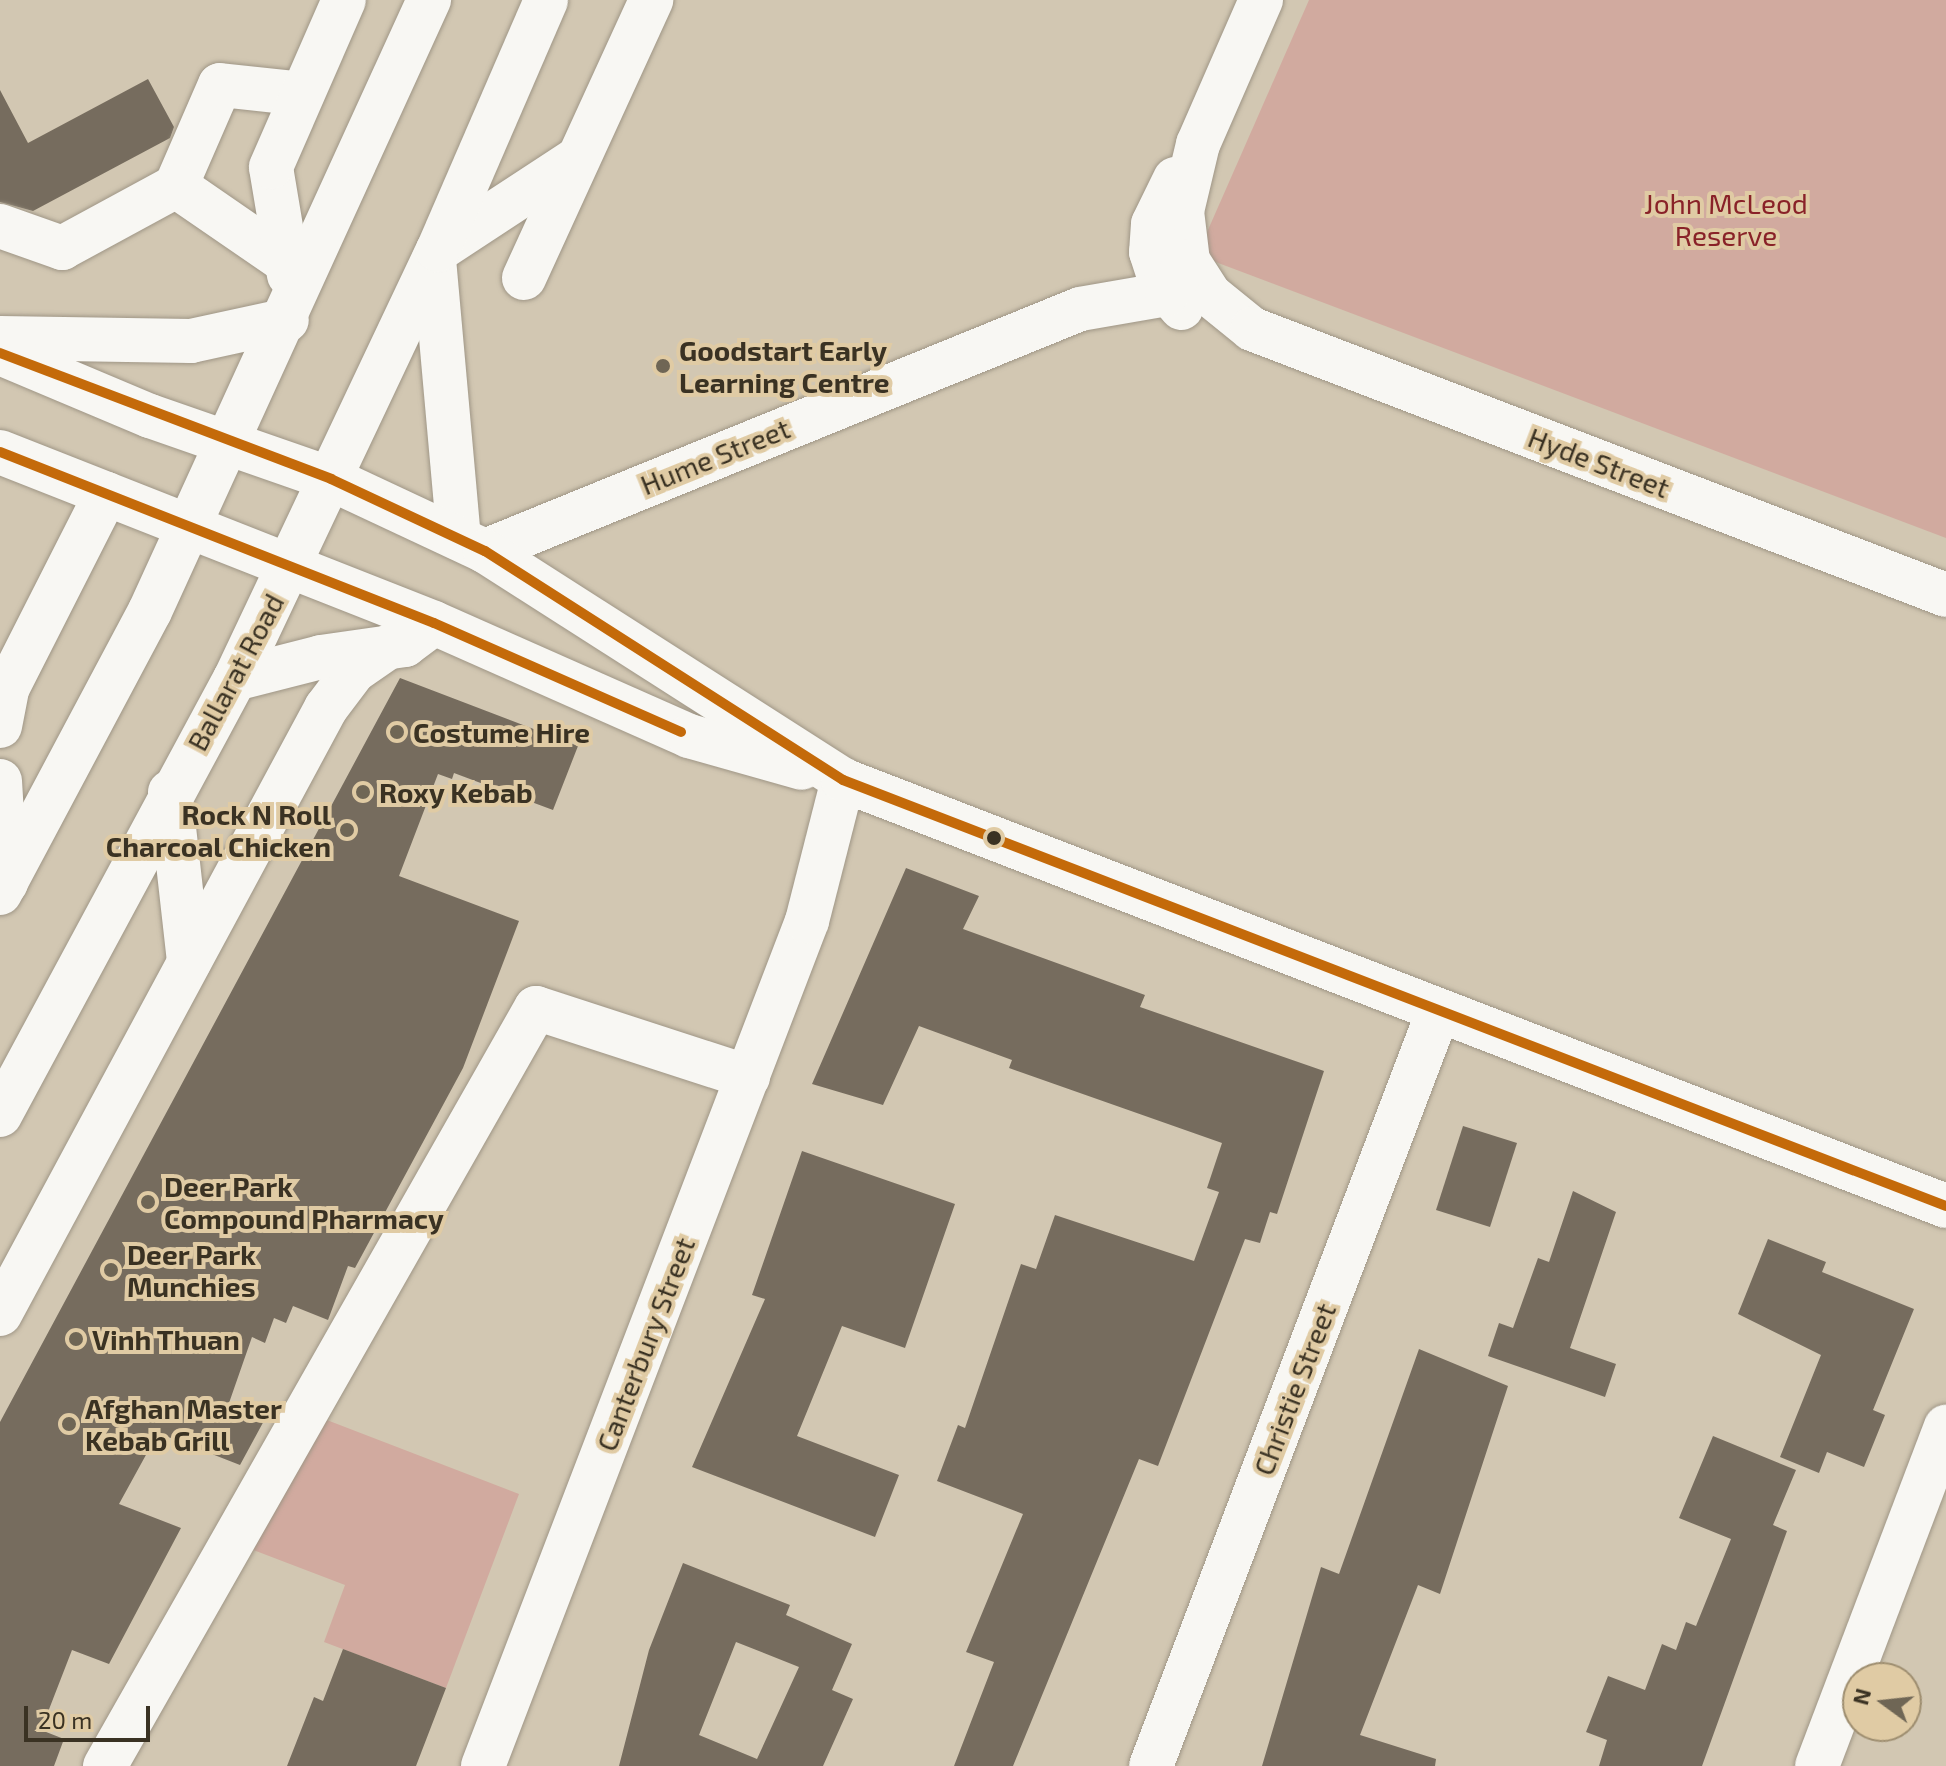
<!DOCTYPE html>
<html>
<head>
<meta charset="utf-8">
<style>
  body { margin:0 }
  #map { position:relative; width:1946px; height:1766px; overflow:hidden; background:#d2c7b2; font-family:"Exo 2",sans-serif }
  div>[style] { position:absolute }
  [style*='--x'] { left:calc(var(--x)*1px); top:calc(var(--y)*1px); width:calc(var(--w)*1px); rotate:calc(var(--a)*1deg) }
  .green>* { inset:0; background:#d1aa9f }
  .building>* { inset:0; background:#766c5e }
  .roads { filter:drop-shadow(0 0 2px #9f9686) drop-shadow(0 0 2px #9f9686) }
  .minor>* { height:44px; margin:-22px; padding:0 22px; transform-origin:22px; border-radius:22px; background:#f8f7f3 }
  .major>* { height:44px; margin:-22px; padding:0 22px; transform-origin:22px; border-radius:22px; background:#f8f7f3 }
  .highway>* { height:44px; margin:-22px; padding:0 22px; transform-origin:22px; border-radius:22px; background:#f8f7f3 }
  .bus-1>* { height:10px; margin:-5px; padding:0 5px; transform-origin:5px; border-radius:5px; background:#c46a0a }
  .dots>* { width:22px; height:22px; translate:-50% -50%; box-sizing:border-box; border:4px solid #e0cba4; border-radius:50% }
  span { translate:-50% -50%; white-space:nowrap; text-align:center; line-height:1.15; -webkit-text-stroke:8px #e0cba4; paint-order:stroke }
  .park-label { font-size:28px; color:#892228 }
  .poi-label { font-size:28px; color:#3a3223; font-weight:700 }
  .left { translate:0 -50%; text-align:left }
  .right { translate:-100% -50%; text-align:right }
  .street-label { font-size:28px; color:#3a3223 }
  .north { position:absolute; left:1842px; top:1662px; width:80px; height:80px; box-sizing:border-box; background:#e0cba4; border:2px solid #9e8e70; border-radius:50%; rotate:285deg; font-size:22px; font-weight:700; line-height:32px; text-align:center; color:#3a3223 }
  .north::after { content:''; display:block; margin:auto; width:28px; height:36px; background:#6f6655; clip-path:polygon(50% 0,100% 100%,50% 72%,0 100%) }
  .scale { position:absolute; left:24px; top:1706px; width:126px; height:36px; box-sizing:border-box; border:4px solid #3a3223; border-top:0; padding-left:10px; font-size:24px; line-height:28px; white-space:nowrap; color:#3a3223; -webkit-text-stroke:6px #e0cba4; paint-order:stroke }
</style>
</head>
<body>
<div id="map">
  <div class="green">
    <div style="clip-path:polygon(1309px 0,1946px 0,1946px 538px,1197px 255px)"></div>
    <div style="clip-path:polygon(319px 1417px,519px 1494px,446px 1688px,324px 1642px,345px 1585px,248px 1548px)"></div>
  </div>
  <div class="building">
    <div style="clip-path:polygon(148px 79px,174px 127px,170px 138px,33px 211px,0 202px,0 90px,28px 143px)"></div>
    <div style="clip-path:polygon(400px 678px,578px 746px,553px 810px,454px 773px,452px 779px,438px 774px,399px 876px,519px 921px,463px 1068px,355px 1268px,348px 1266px,328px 1320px,293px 1306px,286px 1323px,274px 1318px,265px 1343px,252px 1337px,229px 1403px,266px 1417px,240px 1465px,158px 1433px,119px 1504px,181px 1528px,109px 1664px,72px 1650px,41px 1730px,64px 1739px,54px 1766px,0 1766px,0 1422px)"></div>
    <div style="clip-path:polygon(906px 868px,979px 896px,963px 929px,1145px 995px,1140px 1007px,1324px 1071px,1277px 1214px,1270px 1212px,1260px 1243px,1245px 1239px,1158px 1466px,1139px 1459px,1013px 1766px,954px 1766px,994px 1662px,966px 1652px,1023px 1514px,937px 1481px,958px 1425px,965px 1428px,1021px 1264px,1036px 1269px,1055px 1215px,1194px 1261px,1219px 1192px,1207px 1188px,1222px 1143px,1009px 1068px,1012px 1060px,919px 1026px,883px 1105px,812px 1084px)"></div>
    <div style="clip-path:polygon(1463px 1126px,1517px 1143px,1490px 1227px,1436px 1210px)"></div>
    <div style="clip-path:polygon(802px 1151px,955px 1204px,905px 1348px,842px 1326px,797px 1436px,899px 1475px,875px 1537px,692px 1467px,765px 1299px,752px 1295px)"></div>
    <div style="clip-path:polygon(1573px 1191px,1616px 1212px,1570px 1348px,1616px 1364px,1605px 1397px,1488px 1356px,1499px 1323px,1513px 1328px,1538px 1258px,1549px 1262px)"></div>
    <div style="clip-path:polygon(1768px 1239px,1826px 1262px,1822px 1272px,1914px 1309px,1873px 1410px,1885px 1415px,1864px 1467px,1827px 1452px,1819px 1473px,1780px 1457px,1821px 1355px,1738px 1314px)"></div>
    <div style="clip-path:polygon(1419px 1349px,1508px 1386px,1440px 1594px,1418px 1585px,1360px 1735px,1436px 1759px,1435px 1766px,1262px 1766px,1321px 1567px,1339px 1574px)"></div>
    <div style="clip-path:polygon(1713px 1436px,1796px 1470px,1773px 1525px,1787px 1531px,1702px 1766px,1599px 1766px,1607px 1740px,1586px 1732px,1608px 1676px,1645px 1690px,1662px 1644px,1676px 1650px,1686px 1622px,1696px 1626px,1731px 1539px,1679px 1518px)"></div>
    <div style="clip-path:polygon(evenodd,683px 1563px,790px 1605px,786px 1615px,852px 1644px,832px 1690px,853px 1699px,823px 1766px,619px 1766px,649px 1650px,683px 1563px,736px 1642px,799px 1667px,757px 1759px,699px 1735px,736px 1642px)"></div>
    <div style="clip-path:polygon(343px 1649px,446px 1688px,416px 1766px,287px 1766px,314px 1697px,323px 1701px)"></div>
  </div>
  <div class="roads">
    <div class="minor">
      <div style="--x:1261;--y:0;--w:157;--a:113.6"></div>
      <div style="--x:1198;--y:144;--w:69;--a:103.4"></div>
      <div style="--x:1182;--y:211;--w:50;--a:83.2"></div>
      <div style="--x:1188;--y:261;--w:40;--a:57.1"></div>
      <div style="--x:1210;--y:295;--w:54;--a:39"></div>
      <div style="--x:1252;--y:329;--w:743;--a:20.97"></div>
      <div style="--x:1175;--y:179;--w:50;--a:116.1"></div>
      <div style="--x:1153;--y:224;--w:28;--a:94"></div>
      <div style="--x:1151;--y:252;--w:35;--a:72"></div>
      <div style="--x:1162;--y:285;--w:30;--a:50"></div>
      <div style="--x:176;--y:186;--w:110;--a:-66.5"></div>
      <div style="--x:220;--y:85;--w:83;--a:6.2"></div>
      <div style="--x:0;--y:226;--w:66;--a:19.5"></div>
      <div style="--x:62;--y:248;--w:130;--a:-28.5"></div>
      <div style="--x:176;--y:186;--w:132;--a:34.5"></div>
      <div style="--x:438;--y:250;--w:168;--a:-33.3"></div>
      <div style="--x:289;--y:275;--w:109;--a:-99.5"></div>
      <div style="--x:271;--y:167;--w:182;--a:-66.4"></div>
      <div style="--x:524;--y:278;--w:306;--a:-65.4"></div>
      <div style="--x:485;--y:551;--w:642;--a:-22.13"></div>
      <div style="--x:1080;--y:309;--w:88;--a:-9.8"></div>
      <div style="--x:1167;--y:294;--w:39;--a:-58"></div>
      <div style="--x:170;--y:792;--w:171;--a:83.6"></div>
      <div style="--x:0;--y:1314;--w:688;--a:-61.72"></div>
      <div style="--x:326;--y:708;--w:46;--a:-52.9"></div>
      <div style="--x:354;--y:671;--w:44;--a:-34.8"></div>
      <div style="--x:105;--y:1766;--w:872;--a:-60.38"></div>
      <div style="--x:536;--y:1008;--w:223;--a:18"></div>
      <div style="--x:483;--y:1766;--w:905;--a:-69.02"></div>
      <div style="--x:807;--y:921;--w:146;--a:-75.7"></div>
      <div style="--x:1151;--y:1766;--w:807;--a:-69.16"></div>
      <div style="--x:1817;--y:1766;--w:363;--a:-69.2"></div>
    </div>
    <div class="major">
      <div style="--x:434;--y:259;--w:280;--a:84.9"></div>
      <div style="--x:0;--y:338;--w:191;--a:0.9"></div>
      <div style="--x:191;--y:341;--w:98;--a:-12.3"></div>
      <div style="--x:0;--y:353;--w:163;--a:22.8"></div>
      <div style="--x:150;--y:416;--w:192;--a:19.2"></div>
      <div style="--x:331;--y:479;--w:170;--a:25.1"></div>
      <div style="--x:485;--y:551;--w:425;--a:32.6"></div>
      <div style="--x:843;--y:780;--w:1182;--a:21.12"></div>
      <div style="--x:0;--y:452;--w:466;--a:21.5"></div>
      <div style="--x:434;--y:623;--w:279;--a:23.9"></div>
      <div style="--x:689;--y:736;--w:117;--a:15.8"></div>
      <div style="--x:235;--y:679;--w:89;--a:-14.3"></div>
      <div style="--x:321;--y:657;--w:85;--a:-8.1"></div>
      <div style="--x:405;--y:645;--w:36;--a:-37"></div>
      <div style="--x:0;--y:726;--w:38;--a:-79"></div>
      <div style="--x:7;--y:689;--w:219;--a:-63.1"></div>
      <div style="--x:0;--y:781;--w:102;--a:86.6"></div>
    </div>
    <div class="highway">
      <div style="--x:0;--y:893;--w:319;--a:-62"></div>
      <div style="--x:150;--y:611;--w:672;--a:-65.46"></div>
      <div style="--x:0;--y:1115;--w:495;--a:-61.7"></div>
      <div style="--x:235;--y:679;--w:475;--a:-64.7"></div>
      <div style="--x:438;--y:250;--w:272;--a:-66.6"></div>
    </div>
  </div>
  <div class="bus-1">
    <div style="--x:0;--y:353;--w:354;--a:20.8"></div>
    <div style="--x:331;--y:479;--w:170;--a:25.1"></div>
    <div style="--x:485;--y:551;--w:425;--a:32.6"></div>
    <div style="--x:843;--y:780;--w:1182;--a:21.12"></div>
    <div style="--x:0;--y:452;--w:466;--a:21.5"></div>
    <div style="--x:434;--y:623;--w:270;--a:23.8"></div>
  </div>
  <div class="dots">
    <div style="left:663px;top:366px;background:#6f6655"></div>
    <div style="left:397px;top:732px;background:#6f6655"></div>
    <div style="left:363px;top:792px;background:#6f6655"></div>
    <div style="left:347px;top:830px;background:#6f6655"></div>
    <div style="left:994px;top:838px;background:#3a3223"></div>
    <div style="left:148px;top:1202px;background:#6f6655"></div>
    <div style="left:111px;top:1270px;background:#6f6655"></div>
    <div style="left:76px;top:1339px;background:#6f6655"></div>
    <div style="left:69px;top:1424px;background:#6f6655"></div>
  </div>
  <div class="park-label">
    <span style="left:1726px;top:219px">John McLeod<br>Reserve</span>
  </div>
  <div class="poi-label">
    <span class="left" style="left:679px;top:366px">Goodstart Early<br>Learning Centre</span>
    <span class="left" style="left:413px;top:732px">Costume Hire</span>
    <span class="left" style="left:379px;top:792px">Roxy Kebab</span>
    <span class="right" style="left:331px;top:830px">Rock N Roll<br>Charcoal Chicken</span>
    <span class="left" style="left:164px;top:1202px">Deer Park<br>Compound Pharmacy</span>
    <span class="left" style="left:127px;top:1270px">Deer Park<br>Munchies</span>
    <span class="left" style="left:92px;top:1339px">Vinh Thuan</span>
    <span class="left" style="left:85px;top:1424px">Afghan Master<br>Kebab Grill</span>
  </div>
  <div class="street-label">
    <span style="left:715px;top:456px;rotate:-22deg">Hume Street</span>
    <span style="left:1599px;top:462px;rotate:21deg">Hyde Street</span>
    <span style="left:235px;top:672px;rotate:-62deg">Ballarat Road</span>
    <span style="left:645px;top:1344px;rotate:-69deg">Canterbury Street</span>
    <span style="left:1294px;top:1389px;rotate:-69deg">Christie Street</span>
  </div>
  <div class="north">N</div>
  <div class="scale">20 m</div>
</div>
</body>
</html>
